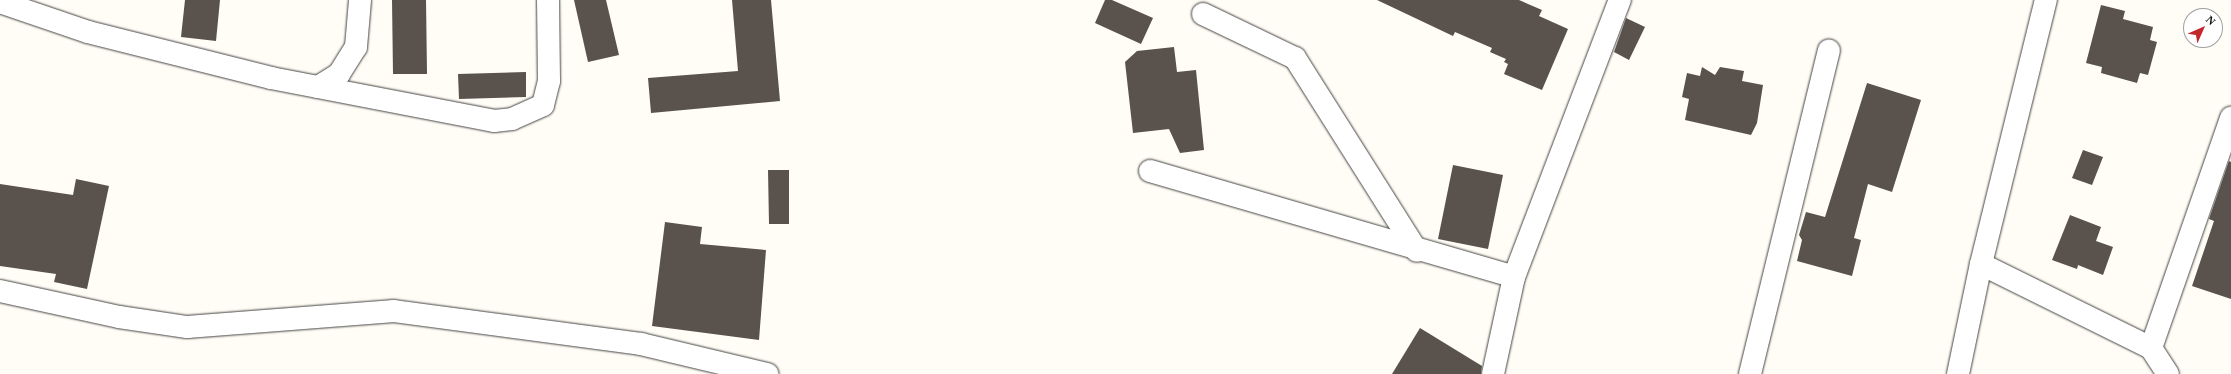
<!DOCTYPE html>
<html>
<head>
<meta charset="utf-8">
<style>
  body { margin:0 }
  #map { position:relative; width:2231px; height:374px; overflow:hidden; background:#fffdf5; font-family:Georgia,serif }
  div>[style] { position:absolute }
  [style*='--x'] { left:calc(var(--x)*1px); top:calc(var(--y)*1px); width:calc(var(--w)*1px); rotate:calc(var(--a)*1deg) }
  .building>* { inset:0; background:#5a524d }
  .roads { filter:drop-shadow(0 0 1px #444) drop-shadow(0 0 1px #444) }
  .street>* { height:22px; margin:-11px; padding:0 11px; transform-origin:11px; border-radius:11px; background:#fff }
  span { translate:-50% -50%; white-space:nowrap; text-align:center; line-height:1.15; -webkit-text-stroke:4px #fff; paint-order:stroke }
  .north { position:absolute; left:2183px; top:8px; width:40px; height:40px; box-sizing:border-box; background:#fff; border:1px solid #a0a0a0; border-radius:50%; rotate:45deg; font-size:11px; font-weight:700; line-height:16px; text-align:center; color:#111 }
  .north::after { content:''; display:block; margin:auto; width:14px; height:18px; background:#c4262e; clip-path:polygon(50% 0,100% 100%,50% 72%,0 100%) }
</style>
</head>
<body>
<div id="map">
  <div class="building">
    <div style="clip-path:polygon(185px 0,220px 0,216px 41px,181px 37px)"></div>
    <div style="clip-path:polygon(392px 0,426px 0,427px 74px,393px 74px)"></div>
    <div style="clip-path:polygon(574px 0,606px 0,619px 55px,588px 62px)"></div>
    <div style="clip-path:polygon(732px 0,771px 0,780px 101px,651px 113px,648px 78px,738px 71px)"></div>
    <div style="clip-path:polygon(1105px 0,1112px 0,1153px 18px,1141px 44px,1095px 23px)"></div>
    <div style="clip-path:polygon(1377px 0,1519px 0,1542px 10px,1539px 16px,1568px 29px,1542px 90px,1504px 74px,1508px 64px,1504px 62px,1506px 59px,1490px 52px,1492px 48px,1455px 32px,1453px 36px)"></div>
    <div style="clip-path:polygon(2101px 5px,2125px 11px,2123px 19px,2153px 27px,2150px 40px,2157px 42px,2148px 75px,2140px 73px,2137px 83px,2101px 73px,2102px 67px,2086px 63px)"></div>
    <div style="clip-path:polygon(1626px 18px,1645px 27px,1629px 60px,1614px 52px)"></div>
    <div style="clip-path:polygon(1174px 47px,1177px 72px,1196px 70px,1204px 150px,1180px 153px,1169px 129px,1133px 133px,1125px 62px,1137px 51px)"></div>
    <div style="clip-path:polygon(1702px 67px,1715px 75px,1720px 67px,1744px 71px,1742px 81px,1763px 85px,1757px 123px,1751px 135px,1685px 120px,1689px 99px,1682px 97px,1687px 73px,1700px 76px)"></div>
    <div style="clip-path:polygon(526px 72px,526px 97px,459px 99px,458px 74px)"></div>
    <div style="clip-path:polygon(1867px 83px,1921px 100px,1892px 192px,1868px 184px,1854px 238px,1861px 240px,1852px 276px,1797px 261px,1802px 240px,1799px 235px,1806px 212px,1825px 217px)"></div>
    <div style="clip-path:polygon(2083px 150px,2103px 157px,2092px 185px,2072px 178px)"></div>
    <div style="clip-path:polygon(2229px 161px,2231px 162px,2231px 299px,2192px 286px,2214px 221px,2209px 219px)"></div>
    <div style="clip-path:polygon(1453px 165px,1503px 175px,1488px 249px,1438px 239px)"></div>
    <div style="clip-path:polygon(768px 170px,789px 170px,789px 224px,769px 224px)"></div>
    <div style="clip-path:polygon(76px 179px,109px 186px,87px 289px,54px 282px,56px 274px,0 266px,0 184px,73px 195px)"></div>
    <div style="clip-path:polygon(2070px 215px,2101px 227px,2096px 241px,2113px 247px,2103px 275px,2078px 265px,2077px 269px,2052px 260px)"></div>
    <div style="clip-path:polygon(665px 222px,702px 227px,700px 244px,766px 250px,759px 340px,652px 326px)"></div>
    <div style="clip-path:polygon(1420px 328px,1482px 366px,1481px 374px,1392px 374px)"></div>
  </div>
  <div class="roads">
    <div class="street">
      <div style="--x:0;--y:2;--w:93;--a:18.8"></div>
      <div style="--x:88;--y:32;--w:189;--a:14.1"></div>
      <div style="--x:271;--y:78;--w:227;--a:10.9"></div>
      <div style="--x:494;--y:121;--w:18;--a:-6"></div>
      <div style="--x:512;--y:119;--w:34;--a:-24"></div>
      <div style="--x:543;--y:105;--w:25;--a:-76"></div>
      <div style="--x:549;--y:81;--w:81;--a:-90.7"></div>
      <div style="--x:1203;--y:14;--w:102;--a:25.6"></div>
      <div style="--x:1295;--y:58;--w:228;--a:57.7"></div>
      <div style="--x:318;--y:87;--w:25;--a:-32"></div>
      <div style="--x:339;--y:74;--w:32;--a:-58"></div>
      <div style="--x:356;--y:47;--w:47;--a:-85.1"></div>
      <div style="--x:1150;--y:171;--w:379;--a:16.2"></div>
      <div style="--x:1981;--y:264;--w:190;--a:26.3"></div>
      <div style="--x:2151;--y:348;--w:31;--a:57"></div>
      <div style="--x:0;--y:291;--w:122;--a:12.3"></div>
      <div style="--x:119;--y:317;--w:69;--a:8.4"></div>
      <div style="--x:187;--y:327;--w:208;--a:-4.4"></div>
      <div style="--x:394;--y:311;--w:249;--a:7.6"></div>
      <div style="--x:641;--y:344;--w:130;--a:13.4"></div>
      <div style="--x:2151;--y:348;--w:244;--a:-70.8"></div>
      <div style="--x:1493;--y:374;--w:99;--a:-77.8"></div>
      <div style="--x:1514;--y:277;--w:297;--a:-69.1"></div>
      <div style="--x:1750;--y:374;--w:333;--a:-76.3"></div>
      <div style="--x:1958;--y:374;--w:112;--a:-78.2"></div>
      <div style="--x:1981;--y:264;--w:272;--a:-76.2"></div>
    </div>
  </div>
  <div class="north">N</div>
</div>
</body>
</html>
